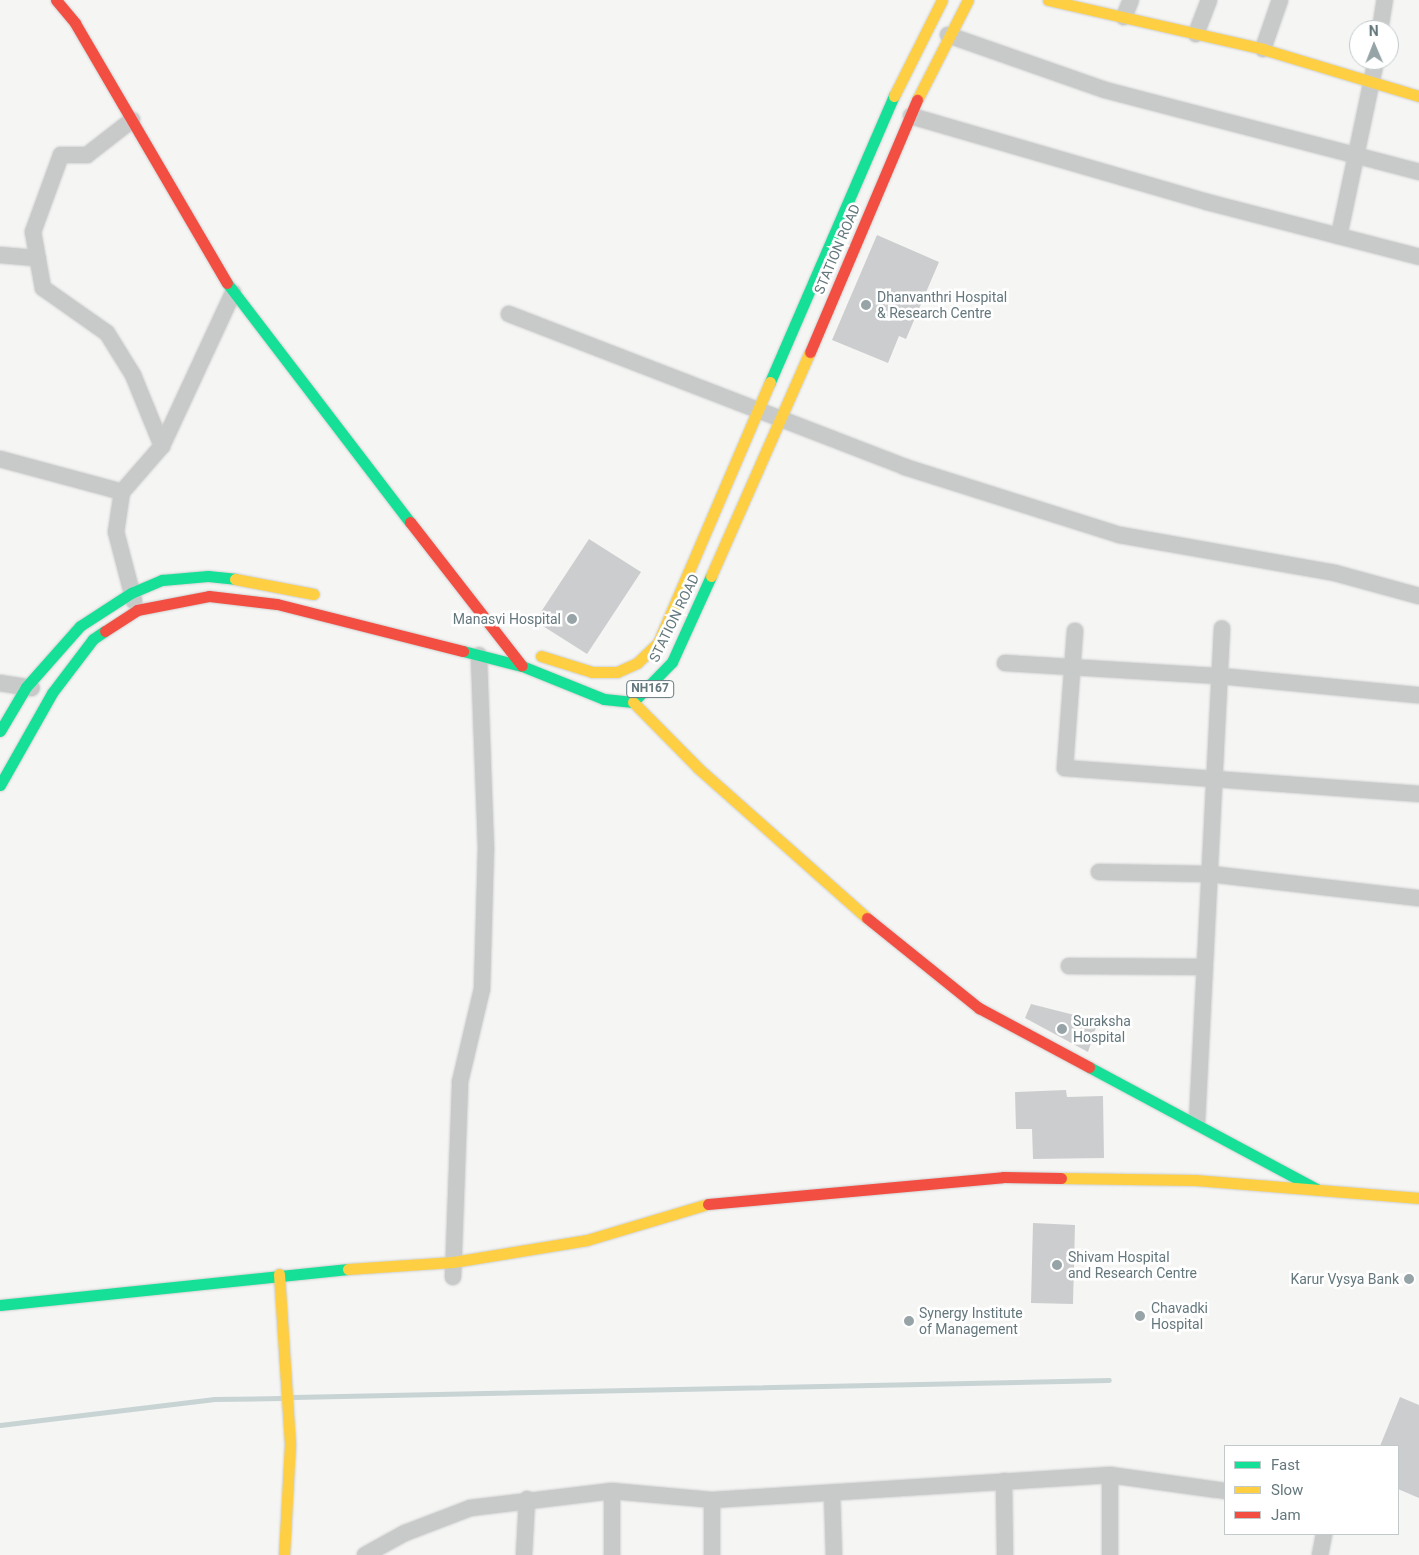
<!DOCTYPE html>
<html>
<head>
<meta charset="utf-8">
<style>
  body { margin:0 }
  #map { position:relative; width:1419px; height:1555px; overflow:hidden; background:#f5f5f4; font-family:Roboto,sans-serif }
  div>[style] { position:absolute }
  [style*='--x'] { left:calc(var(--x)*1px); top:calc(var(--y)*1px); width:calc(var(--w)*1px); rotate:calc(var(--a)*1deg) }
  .stream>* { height:5px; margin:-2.5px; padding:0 2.5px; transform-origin:2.5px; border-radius:2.5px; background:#c8d3d4 }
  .building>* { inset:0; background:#cccdce }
  .roads { filter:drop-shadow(0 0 1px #d0d1d1) drop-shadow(0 0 1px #d0d1d1) }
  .street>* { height:16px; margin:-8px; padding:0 8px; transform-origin:8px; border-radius:8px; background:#c8caca }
  .fast>* { height:11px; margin:-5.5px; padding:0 5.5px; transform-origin:5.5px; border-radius:5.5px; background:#16e098 }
  .slow>* { height:11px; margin:-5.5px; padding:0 5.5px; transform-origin:5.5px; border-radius:5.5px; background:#ffcf43 }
  .jam>* { height:11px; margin:-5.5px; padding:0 5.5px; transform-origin:5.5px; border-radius:5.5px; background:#f24e42 }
  .dots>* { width:14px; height:14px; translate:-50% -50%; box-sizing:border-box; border:2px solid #fff; border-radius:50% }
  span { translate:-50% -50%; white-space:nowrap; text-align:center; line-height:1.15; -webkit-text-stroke:5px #fff; paint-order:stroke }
  .shield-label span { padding:1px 4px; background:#fff; border:1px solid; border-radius:4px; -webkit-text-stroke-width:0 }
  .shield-label { font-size:12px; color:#63777d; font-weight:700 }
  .street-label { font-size:14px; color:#63777d }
  .poi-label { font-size:14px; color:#63777d }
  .left { translate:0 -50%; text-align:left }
  .right { translate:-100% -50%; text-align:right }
  .legend { position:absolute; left:1224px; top:1445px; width:175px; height:90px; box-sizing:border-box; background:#fff; border:1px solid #c1c9cb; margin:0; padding:6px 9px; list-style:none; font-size:15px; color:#63777d }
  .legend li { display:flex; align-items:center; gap:10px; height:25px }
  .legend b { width:25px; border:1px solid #c1c9cb }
  .north { position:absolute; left:1349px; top:20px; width:50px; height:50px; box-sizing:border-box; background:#fff; border:1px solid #c1c9cb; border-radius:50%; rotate:359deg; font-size:14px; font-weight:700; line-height:20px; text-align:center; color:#63777d }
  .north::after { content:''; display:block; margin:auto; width:18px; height:22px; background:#96a3a7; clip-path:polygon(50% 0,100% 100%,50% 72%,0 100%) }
</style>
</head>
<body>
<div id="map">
  <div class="stream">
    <div style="--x:293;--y:1397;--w:816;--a:-1.19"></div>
    <div style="--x:0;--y:1425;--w:216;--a:-6.9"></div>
    <div style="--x:214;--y:1399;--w:68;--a:-0.8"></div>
  </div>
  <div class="building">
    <div style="clip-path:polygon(877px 235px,939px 262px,906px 339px,899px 336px,888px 363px,832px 340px)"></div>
    <div style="clip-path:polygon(589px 539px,641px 572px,587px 654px,535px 621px)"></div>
    <div style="clip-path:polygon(1031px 1004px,1098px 1021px,1088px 1052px,1025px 1018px)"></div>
    <div style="clip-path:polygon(1066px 1090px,1067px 1097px,1103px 1096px,1104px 1158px,1033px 1159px,1032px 1129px,1016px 1129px,1015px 1092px)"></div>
    <div style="clip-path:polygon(1033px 1223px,1075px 1225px,1073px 1304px,1031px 1303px)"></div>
    <div style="clip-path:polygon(1400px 1397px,1419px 1405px,1419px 1498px,1398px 1489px,1398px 1446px,1380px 1446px)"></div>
  </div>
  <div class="roads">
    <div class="street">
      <div style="--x:1124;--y:17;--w:18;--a:-68"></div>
      <div style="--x:1380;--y:30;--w:30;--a:-81"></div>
      <div style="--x:1196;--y:34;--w:36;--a:-69"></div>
      <div style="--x:948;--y:35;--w:166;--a:19.3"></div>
      <div style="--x:1105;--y:90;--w:325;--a:14.6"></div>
      <div style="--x:1263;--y:49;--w:52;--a:-70.9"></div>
      <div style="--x:911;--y:116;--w:308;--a:16.2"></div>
      <div style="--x:1207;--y:202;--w:219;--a:14.5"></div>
      <div style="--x:132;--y:120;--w:57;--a:142.1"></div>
      <div style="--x:87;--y:155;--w:26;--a:180"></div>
      <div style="--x:61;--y:155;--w:82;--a:110"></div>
      <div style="--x:33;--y:232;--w:57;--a:79.9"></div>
      <div style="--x:43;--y:288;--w:78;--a:35.1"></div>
      <div style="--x:107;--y:333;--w:49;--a:58.2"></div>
      <div style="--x:133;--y:375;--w:77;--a:67.8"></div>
      <div style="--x:1339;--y:236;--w:180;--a:-78.1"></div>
      <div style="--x:0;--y:255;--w:38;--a:5"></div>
      <div style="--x:509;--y:314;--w:425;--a:21.1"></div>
      <div style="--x:905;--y:467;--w:225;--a:17.6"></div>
      <div style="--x:1120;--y:535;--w:218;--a:10"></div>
      <div style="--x:1335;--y:573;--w:87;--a:15.3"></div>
      <div style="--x:0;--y:459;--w:126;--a:15.1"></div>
      <div style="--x:134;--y:601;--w:71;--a:-104.6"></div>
      <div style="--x:116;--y:532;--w:40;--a:-81.5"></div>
      <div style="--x:122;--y:492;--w:61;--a:-49"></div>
      <div style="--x:162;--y:446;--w:169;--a:-65.1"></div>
      <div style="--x:1075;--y:631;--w:137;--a:94.2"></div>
      <div style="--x:1065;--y:768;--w:355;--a:4.2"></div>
      <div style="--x:1005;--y:663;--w:215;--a:3.5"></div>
      <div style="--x:1220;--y:676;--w:200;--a:5.5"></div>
      <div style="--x:0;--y:683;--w:32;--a:9"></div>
      <div style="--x:1099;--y:872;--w:111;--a:1"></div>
      <div style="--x:1210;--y:874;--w:210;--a:6.6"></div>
      <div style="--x:1069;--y:966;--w:136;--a:0.4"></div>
      <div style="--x:1197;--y:1122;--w:494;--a:-87.1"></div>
      <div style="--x:453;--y:1277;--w:195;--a:-87.9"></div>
      <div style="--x:460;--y:1082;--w:96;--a:-76.7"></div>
      <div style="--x:482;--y:989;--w:140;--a:-88.4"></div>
      <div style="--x:486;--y:849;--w:194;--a:-92.1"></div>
      <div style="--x:1004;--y:1481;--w:74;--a:89.2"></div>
      <div style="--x:832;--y:1493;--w:62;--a:88.2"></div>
      <div style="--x:365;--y:1555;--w:46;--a:-28.8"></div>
      <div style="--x:405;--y:1533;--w:70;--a:-21"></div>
      <div style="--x:470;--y:1508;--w:143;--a:-6.8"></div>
      <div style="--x:612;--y:1491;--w:100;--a:5.1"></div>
      <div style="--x:712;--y:1500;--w:399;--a:-3.6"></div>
      <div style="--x:1110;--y:1475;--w:116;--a:7.9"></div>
      <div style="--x:524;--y:1555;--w:56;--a:-86.9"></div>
      <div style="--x:612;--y:1555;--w:64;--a:-90"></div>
      <div style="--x:712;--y:1555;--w:55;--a:-90"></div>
      <div style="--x:1110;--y:1555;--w:80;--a:-90"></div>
      <div style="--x:1320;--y:1555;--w:21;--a:-79"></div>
    </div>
    <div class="fast">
      <div style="--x:227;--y:283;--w:301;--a:52.6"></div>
      <div style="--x:770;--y:382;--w:312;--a:-66.6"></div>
      <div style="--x:463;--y:651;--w:61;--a:14.3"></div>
      <div style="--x:522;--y:666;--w:88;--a:21.9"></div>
      <div style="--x:604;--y:699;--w:29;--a:6"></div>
      <div style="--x:633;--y:702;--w:56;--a:-45.7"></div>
      <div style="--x:672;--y:662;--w:94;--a:-65.6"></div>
      <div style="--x:0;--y:731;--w:51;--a:-59.4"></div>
      <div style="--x:26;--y:687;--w:81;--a:-48.5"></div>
      <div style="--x:80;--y:626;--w:61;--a:-32.9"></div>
      <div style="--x:131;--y:593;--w:34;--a:-23"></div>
      <div style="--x:162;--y:580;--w:46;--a:-5"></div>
      <div style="--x:208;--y:576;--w:27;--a:6"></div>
      <div style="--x:0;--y:785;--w:106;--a:-60.5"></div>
      <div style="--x:52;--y:693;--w:68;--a:-52.8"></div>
      <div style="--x:93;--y:639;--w:14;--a:-34"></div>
      <div style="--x:1089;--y:1067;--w:259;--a:28.2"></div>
      <div style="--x:0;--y:1305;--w:350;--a:-5.9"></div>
    </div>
    <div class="slow">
      <div style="--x:1048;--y:0;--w:221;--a:12.8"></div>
      <div style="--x:1263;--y:49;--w:163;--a:16.8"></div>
      <div style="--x:894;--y:96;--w:107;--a:-63.4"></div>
      <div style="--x:917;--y:100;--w:112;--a:-63"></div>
      <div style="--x:711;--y:576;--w:245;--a:-66.2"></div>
      <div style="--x:235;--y:579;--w:80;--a:10.8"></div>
      <div style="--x:541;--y:656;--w:53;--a:17.4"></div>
      <div style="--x:592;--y:672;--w:25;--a:0"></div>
      <div style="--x:617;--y:672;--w:22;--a:-24"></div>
      <div style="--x:637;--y:663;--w:29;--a:-44"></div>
      <div style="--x:658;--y:643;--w:284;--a:-66.8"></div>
      <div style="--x:633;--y:702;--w:93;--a:45.4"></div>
      <div style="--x:698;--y:768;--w:226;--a:41.6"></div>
      <div style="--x:1061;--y:1178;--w:134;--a:0.9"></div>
      <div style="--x:1195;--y:1180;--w:225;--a:4.6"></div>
      <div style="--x:348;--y:1269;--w:105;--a:-3.8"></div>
      <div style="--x:453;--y:1262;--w:136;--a:-9.3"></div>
      <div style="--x:587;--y:1240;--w:126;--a:-16.6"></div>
      <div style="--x:279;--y:1274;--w:170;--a:86.3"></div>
      <div style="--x:290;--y:1444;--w:111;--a:93.1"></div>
    </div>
    <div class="jam">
      <div style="--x:56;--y:0;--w:30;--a:50"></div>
      <div style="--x:75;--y:23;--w:301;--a:59.7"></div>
      <div style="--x:810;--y:352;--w:274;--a:-67"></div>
      <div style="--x:410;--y:522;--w:182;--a:52.1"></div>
      <div style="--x:105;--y:631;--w:38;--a:-33"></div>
      <div style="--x:137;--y:610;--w:73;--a:-11"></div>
      <div style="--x:209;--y:596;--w:68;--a:6.7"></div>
      <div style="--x:277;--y:604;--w:192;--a:14.2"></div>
      <div style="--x:867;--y:918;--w:144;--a:38.8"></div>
      <div style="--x:979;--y:1008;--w:125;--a:28.2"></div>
      <div style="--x:708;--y:1204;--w:296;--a:-5.2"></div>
      <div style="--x:1003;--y:1177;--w:58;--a:1"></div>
    </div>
  </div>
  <div class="dots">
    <div style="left:866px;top:305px;background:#96a3a7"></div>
    <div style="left:572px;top:619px;background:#96a3a7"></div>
    <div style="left:1062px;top:1029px;background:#96a3a7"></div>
    <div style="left:1057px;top:1265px;background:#96a3a7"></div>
    <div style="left:1409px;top:1279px;background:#96a3a7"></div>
    <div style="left:1140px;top:1316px;background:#96a3a7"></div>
    <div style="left:909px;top:1321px;background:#96a3a7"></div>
  </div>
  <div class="shield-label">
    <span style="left:650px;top:689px">NH167</span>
  </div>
  <div class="street-label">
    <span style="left:837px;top:249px;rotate:-67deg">STATION ROAD</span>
    <span style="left:674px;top:618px;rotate:-64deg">STATION ROAD</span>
  </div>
  <div class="poi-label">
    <span class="left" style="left:877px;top:305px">Dhanvanthri Hospital<br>&amp; Research Centre</span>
    <span class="right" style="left:561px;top:619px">Manasvi Hospital</span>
    <span class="left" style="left:1073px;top:1029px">Suraksha<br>Hospital</span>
    <span class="left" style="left:1068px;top:1265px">Shivam Hospital<br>and Research Centre</span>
    <span class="right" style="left:1399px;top:1279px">Karur Vysya Bank</span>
    <span class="left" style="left:1151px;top:1316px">Chavadki<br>Hospital</span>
    <span class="left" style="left:919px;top:1321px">Synergy Institute<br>of Management</span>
  </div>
  <ul class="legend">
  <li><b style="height:6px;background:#16e098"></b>Fast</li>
  <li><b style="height:6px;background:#ffcf43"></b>Slow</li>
  <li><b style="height:6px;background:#f24e42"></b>Jam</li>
  </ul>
  <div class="north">N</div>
</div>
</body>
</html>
